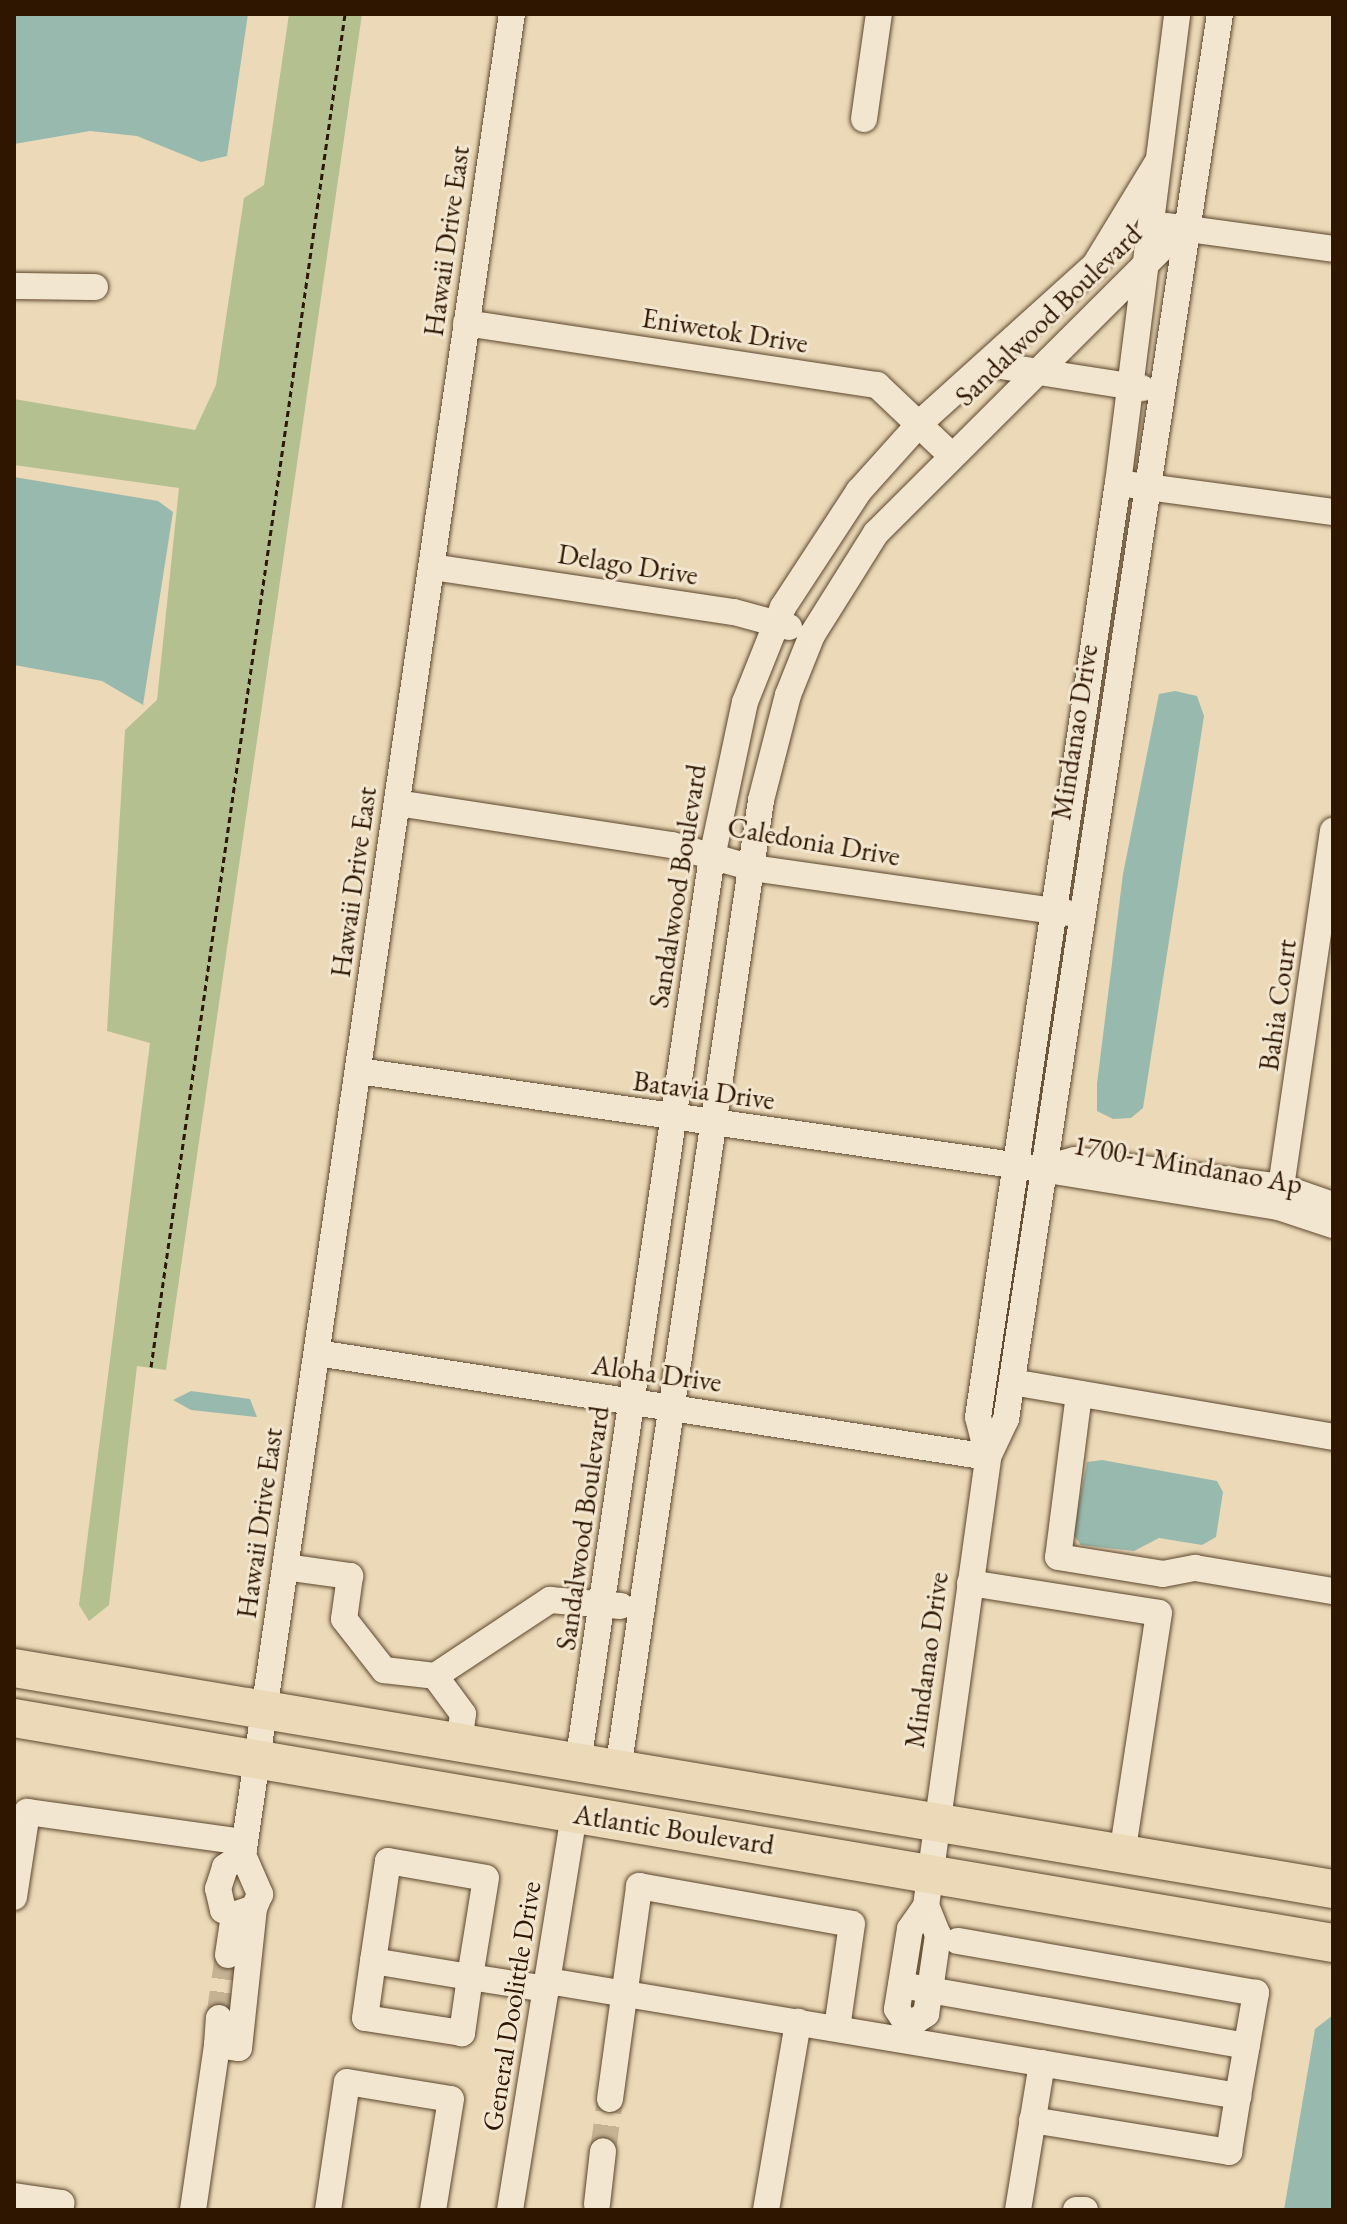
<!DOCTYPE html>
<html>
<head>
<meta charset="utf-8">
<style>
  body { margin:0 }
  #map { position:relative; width:1347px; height:2224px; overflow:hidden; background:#ebd9b7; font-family:"EB Garamond",serif }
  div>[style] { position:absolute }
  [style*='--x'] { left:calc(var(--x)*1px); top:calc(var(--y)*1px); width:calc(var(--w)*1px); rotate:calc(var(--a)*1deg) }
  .green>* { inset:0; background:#b4c090 }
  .water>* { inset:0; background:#98baae }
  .minor-tunnel>* { height:26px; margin-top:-13px; transform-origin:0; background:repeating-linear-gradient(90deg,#c5b293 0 26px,transparent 0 39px) }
  .path>* { height:3px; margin-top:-1.5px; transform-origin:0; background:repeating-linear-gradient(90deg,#2e1601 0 6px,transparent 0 10px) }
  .roads { filter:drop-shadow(0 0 2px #5d472e) drop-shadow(0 0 2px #5d472e) }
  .minor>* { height:26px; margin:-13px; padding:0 13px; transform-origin:13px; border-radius:13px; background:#f2e6d0 }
  .highway>* { height:38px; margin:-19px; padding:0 19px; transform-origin:19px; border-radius:19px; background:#ebd9b7 }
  span { translate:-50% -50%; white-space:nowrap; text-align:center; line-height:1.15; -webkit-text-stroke:6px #f2e6d0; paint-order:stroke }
  .street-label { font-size:28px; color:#2e1601 }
  .frame { position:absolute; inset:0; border:16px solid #2e1601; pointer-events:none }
</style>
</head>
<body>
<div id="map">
  <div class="green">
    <div style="clip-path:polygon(289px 14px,362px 14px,166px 1370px,137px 1366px,109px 1605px,89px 1621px,79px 1605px,150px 1043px,107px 1031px,125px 730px,157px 700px,179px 488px,14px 465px,14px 399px,195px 430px,216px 385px,244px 198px,264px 185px)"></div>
  </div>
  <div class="water">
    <div style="clip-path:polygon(14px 14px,248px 14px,227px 156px,201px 162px,137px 136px,90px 131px,14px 144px)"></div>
    <div style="clip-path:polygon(14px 477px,158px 501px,173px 512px,143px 705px,102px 681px,14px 665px)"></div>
    <div style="clip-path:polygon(1175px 691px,1197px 696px,1204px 716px,1143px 1108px,1131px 1118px,1113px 1119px,1097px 1111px,1097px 1084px,1123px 874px,1159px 694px)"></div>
    <div style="clip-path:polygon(191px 1391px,250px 1399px,257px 1417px,191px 1410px,173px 1400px)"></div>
    <div style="clip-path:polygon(1102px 1460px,1217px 1481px,1223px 1492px,1216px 1537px,1202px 1545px,1159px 1538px,1134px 1551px,1081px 1545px,1073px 1534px,1087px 1462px)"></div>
    <div style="clip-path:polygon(1333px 2015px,1333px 2210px,1284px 2210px,1315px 2029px)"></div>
  </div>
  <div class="minor-tunnel">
    <div style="--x:219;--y:2018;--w:64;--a:-81.9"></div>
    <div style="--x:603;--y:2151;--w:52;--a:-82.3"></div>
  </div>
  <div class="path">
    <div style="--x:151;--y:1367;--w:1367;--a:-81.84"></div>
  </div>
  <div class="roads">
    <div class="minor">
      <div style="--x:864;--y:119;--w:106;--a:-81.9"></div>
      <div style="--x:1166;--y:226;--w:169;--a:7.8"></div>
      <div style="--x:14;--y:286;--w:81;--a:0.7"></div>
      <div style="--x:466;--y:323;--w:416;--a:8.6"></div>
      <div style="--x:877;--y:385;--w:99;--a:43.4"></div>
      <div style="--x:988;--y:364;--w:156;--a:8.9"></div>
      <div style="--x:1126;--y:484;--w:209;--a:7.7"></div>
      <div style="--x:432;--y:567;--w:305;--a:8.5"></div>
      <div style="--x:734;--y:612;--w:57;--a:15.3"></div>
      <div style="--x:397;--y:803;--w:278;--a:8.7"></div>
      <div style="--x:672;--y:845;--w:83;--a:16"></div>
      <div style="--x:752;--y:868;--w:318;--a:8.1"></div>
      <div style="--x:359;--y:1071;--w:689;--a:8.18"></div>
      <div style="--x:1041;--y:1169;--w:240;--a:9.1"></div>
      <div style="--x:1278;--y:1207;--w:58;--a:18.1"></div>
      <div style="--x:1041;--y:1169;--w:34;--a:-15"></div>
      <div style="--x:1074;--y:1160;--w:209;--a:7.4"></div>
      <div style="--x:1281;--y:1187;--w:55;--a:19.1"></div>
      <div style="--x:1281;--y:1187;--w:360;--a:-81.7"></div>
      <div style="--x:317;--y:1353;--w:679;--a:8.81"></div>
      <div style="--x:1012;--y:1382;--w:326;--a:9.7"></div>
      <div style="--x:1079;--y:1394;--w:164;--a:97.3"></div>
      <div style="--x:1058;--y:1557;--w:106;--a:9.2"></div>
      <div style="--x:1163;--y:1574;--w:33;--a:-11"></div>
      <div style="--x:1195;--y:1568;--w:140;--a:9.5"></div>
      <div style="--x:988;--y:1457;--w:41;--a:-104"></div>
      <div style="--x:978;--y:1417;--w:944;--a:-81.48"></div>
      <div style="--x:1118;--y:483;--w:473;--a:-82.8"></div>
      <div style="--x:285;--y:1567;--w:66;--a:7.9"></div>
      <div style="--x:350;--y:1576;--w:43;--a:97.9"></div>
      <div style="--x:344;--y:1619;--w:65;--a:51.9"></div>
      <div style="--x:384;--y:1670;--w:51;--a:6.7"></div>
      <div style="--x:435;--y:1676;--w:138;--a:-33.5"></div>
      <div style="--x:550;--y:1600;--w:71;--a:4.8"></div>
      <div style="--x:970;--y:1583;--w:191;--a:9"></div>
      <div style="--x:1159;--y:1613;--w:245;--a:98.7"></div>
      <div style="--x:435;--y:1676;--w:47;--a:53.6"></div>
      <div style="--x:463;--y:1714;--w:29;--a:98"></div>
      <div style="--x:578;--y:1763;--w:916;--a:-81.59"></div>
      <div style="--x:712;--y:857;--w:158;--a:-78"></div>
      <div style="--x:745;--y:702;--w:102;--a:-68.2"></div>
      <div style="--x:783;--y:607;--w:139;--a:-56.8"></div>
      <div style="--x:859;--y:491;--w:91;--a:-48.1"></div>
      <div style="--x:920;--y:423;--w:236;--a:-42.1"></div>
      <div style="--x:1095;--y:265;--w:119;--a:-58.7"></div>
      <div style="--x:618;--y:1770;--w:980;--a:-81.61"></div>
      <div style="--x:761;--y:800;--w:108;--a:-75.6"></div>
      <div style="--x:788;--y:695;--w:65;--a:-68.2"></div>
      <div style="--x:812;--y:635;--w:120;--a:-57.9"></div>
      <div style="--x:876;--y:533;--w:432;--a:-44.9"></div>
      <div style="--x:243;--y:1855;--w:43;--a:66.4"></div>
      <div style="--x:260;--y:1894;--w:15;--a:113"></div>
      <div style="--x:254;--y:1908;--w:21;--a:161"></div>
      <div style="--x:234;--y:1915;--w:12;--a:-156"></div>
      <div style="--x:223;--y:1910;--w:22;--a:-103"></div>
      <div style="--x:218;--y:1889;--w:23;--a:-72"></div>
      <div style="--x:225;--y:1867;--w:22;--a:-34"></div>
      <div style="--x:243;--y:1855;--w:1861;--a:-81.69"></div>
      <div style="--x:14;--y:1897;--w:86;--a:-81.3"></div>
      <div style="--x:27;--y:1812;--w:219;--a:7.9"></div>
      <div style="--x:228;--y:1955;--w:40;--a:-81.5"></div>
      <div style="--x:373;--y:1961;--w:101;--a:-81.5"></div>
      <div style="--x:388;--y:1861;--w:99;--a:9.8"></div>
      <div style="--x:486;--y:1878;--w:100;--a:99.2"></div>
      <div style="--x:470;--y:1977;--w:57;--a:98.1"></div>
      <div style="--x:462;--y:2033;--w:98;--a:-171.2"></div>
      <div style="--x:365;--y:2018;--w:58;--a:-82"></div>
      <div style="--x:373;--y:1961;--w:98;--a:9.4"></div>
      <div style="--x:470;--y:1977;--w:78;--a:8.9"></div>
      <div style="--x:548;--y:1981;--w:700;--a:9.46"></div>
      <div style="--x:1238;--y:2096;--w:105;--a:-80.1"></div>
      <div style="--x:1256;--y:1993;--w:303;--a:-170.1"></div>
      <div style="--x:901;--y:1985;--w:351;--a:10"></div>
      <div style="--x:908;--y:2026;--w:22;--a:-34"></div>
      <div style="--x:926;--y:2014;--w:24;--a:-81"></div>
      <div style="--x:930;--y:1990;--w:56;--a:-81.7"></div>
      <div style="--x:938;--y:1935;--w:31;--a:-112"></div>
      <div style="--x:906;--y:2040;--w:14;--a:-82"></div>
      <div style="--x:908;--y:2026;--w:20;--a:-123"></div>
      <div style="--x:897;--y:2009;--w:81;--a:-80.8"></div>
      <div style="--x:910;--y:1929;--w:28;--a:-55"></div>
      <div style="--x:926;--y:1906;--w:453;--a:-82.1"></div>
      <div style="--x:988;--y:1457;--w:42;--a:-64.7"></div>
      <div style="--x:1006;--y:1419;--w:1421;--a:-81.34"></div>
      <div style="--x:217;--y:2045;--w:27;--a:-86"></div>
      <div style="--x:610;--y:2099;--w:215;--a:-82.2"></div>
      <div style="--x:639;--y:1886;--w:216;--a:10.1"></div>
      <div style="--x:852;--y:1924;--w:105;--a:98.2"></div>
      <div style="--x:1032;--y:2120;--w:200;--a:9.2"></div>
      <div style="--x:1229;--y:2152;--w:57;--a:-80.9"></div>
      <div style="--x:14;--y:2196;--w:48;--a:8.5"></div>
      <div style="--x:61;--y:2203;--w:7;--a:98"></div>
      <div style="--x:597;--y:2204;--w:53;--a:-83.5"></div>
      <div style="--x:193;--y:2210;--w:167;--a:-81.7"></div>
      <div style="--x:217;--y:2045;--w:22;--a:8"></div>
      <div style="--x:239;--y:2048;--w:141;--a:-83.9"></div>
      <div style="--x:328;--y:2210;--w:129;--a:-81.6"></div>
      <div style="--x:347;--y:2082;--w:105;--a:9.3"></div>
      <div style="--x:451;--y:2099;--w:112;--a:99.2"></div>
      <div style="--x:510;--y:2210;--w:402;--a:-80.8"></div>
      <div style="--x:766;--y:2210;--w:191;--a:-80.3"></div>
      <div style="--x:1018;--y:2210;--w:149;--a:-80.7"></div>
      <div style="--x:1076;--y:2210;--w:9;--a:0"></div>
    </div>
    <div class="highway">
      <div style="--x:14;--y:1668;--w:1337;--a:9.51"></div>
      <div style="--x:14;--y:1718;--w:1338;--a:9.68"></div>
    </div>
  </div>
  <div class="street-label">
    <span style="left:446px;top:241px;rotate:-82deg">Hawaii Drive East</span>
    <span style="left:1048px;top:315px;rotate:-44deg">Sandalwood Boulevard</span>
    <span style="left:725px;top:330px;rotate:9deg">Eniwetok Drive</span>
    <span style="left:628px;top:564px;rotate:9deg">Delago Drive</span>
    <span style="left:1074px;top:732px;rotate:-81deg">Mindanao Drive</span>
    <span style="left:814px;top:841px;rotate:10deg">Caledonia Drive</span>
    <span style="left:353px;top:882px;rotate:-82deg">Hawaii Drive East</span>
    <span style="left:677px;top:886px;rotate:-81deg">Sandalwood Boulevard</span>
    <span style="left:1277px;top:1005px;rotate:-82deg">Bahia Court</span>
    <span style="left:704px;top:1090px;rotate:8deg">Batavia Drive</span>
    <span style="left:1188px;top:1164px;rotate:10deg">1700-1 Mindanao Ap</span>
    <span style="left:657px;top:1373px;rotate:8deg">Aloha Drive</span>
    <span style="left:259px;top:1523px;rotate:-82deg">Hawaii Drive East</span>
    <span style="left:582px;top:1528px;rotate:-82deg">Sandalwood Boulevard</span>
    <span style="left:926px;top:1660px;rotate:-82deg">Mindanao Drive</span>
    <span style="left:674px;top:1829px;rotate:9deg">Atlantic Boulevard</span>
    <span style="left:511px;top:2006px;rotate:-81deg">General Doolittle Drive</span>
  </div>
  <div class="frame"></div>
</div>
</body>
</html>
